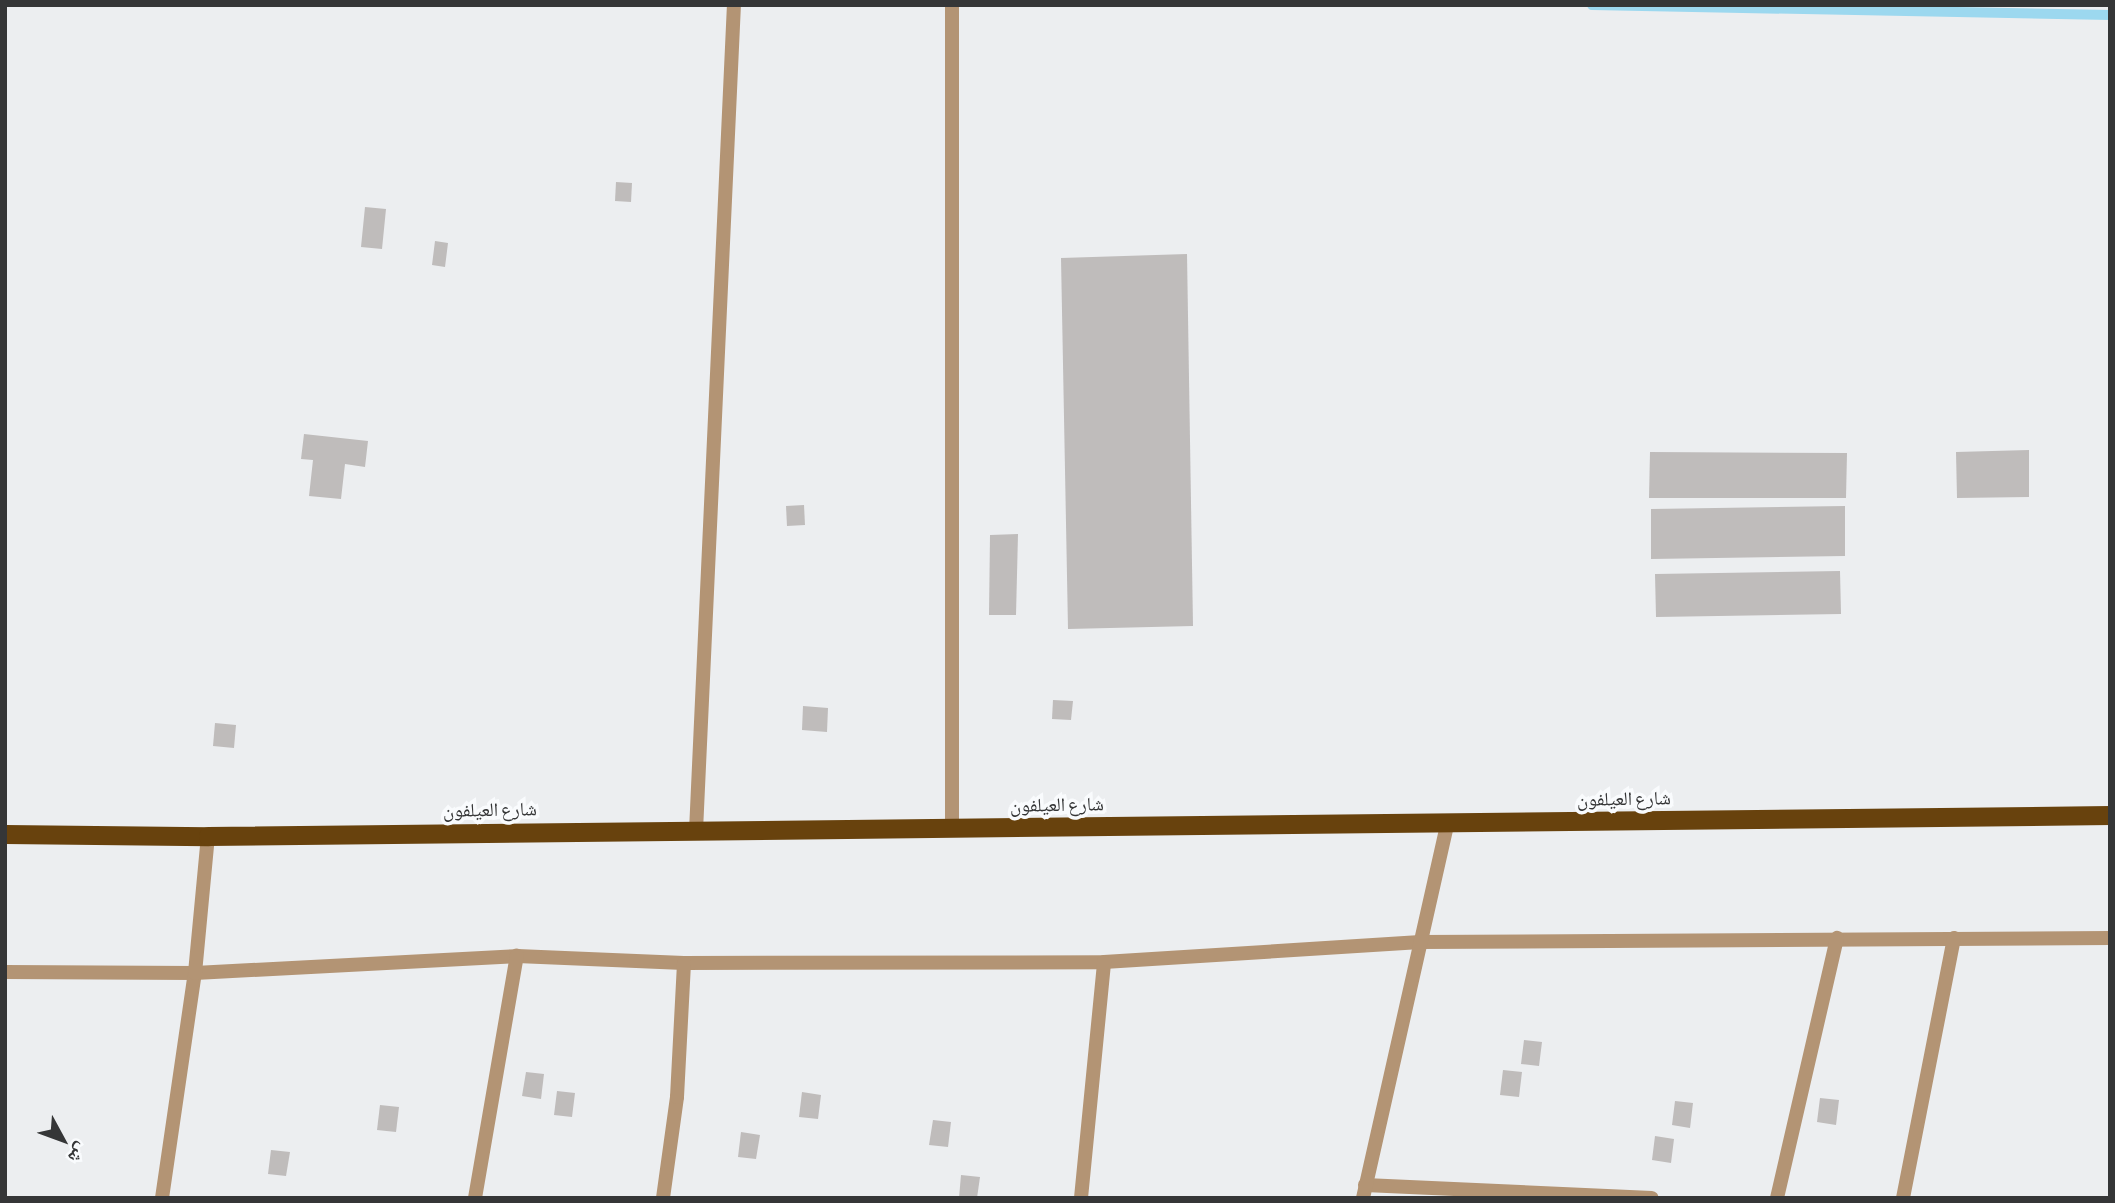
<!DOCTYPE html>
<html>
<head>
<meta charset="utf-8">
<style>
  body { margin:0 }
  #map { position:relative; width:2115px; height:1203px; overflow:hidden; background:#eceef0; font-family:"Asap Condensed","Noto Naskh Arabic",sans-serif }
  div>[style] { position:absolute }
  [style*='--x'] { left:calc(var(--x)*1px); top:calc(var(--y)*1px); width:calc(var(--w)*1px); rotate:calc(var(--a)*1deg) }
  .stream>* { height:10px; margin:-5px; padding:0 5px; transform-origin:5px; border-radius:5px; background:#9cd8ef }
  .building>* { inset:0; background:#bfbcbb }
  .minor>* { height:14px; margin:-7px; padding:0 7px; transform-origin:7px; border-radius:7px; background:#b39474 }
  .trunk>* { height:19px; margin:-9.5px; padding:0 9.5px; transform-origin:9.5px; border-radius:9.5px; background:#68420d }
  span { translate:-50% -50%; white-space:nowrap; text-align:center; line-height:1.15; -webkit-text-stroke:7px #f9fbfd; paint-order:stroke }
  .street-label { font-size:19px; color:#353637 }
  .frame { position:absolute; inset:0; border:7px solid #353637; pointer-events:none }
  .north { position:absolute; left:28px; top:1105px; width:70px; height:70px; -webkit-text-stroke:5px #f9fbfd; paint-order:stroke; rotate:131deg; font-size:19px; font-weight:700; line-height:28px; text-align:center; color:#353637 }
  .north::after { content:''; display:block; margin:auto; width:24px; height:32px; background:#353637; clip-path:polygon(50% 0,100% 100%,50% 72%,0 100%) }
</style>
</head>
<body>
<div id="map">
  <div class="stream">
    <div style="--x:1592;--y:5;--w:518;--a:1.11"></div>
  </div>
  <div class="building">
    <div style="clip-path:polygon(616px 182px,632px 183px,631px 202px,615px 201px)"></div>
    <div style="clip-path:polygon(365px 207px,386px 209px,382px 249px,361px 247px)"></div>
    <div style="clip-path:polygon(435px 241px,448px 243px,445px 267px,432px 265px)"></div>
    <div style="clip-path:polygon(1187px 254px,1193px 626px,1068px 629px,1061px 258px)"></div>
    <div style="clip-path:polygon(304px 434px,368px 441px,365px 467px,345px 464px,341px 499px,309px 496px,313px 460px,301px 459px)"></div>
    <div style="clip-path:polygon(2029px 450px,2029px 497px,1957px 498px,1956px 452px)"></div>
    <div style="clip-path:polygon(1650px 452px,1847px 453px,1846px 498px,1649px 498px)"></div>
    <div style="clip-path:polygon(804px 505px,805px 525px,787px 526px,786px 506px)"></div>
    <div style="clip-path:polygon(1845px 506px,1845px 556px,1651px 559px,1651px 509px)"></div>
    <div style="clip-path:polygon(1018px 534px,1016px 615px,989px 615px,990px 535px)"></div>
    <div style="clip-path:polygon(1840px 571px,1841px 614px,1656px 617px,1655px 574px)"></div>
    <div style="clip-path:polygon(1053px 700px,1073px 701px,1071px 720px,1052px 719px)"></div>
    <div style="clip-path:polygon(803px 706px,828px 708px,827px 732px,802px 730px)"></div>
    <div style="clip-path:polygon(215px 723px,236px 725px,234px 748px,213px 746px)"></div>
    <div style="clip-path:polygon(1524px 1040px,1542px 1042px,1539px 1066px,1521px 1064px)"></div>
    <div style="clip-path:polygon(1503px 1070px,1522px 1072px,1519px 1097px,1500px 1095px)"></div>
    <div style="clip-path:polygon(526px 1072px,544px 1074px,541px 1099px,522px 1096px)"></div>
    <div style="clip-path:polygon(557px 1091px,575px 1093px,572px 1117px,554px 1115px)"></div>
    <div style="clip-path:polygon(802px 1092px,821px 1095px,818px 1119px,799px 1117px)"></div>
    <div style="clip-path:polygon(1820px 1098px,1839px 1100px,1836px 1125px,1817px 1122px)"></div>
    <div style="clip-path:polygon(1675px 1101px,1693px 1103px,1690px 1128px,1672px 1125px)"></div>
    <div style="clip-path:polygon(380px 1105px,399px 1107px,396px 1132px,377px 1130px)"></div>
    <div style="clip-path:polygon(933px 1120px,951px 1122px,948px 1147px,929px 1145px)"></div>
    <div style="clip-path:polygon(741px 1132px,760px 1135px,756px 1159px,738px 1157px)"></div>
    <div style="clip-path:polygon(1655px 1136px,1674px 1139px,1671px 1163px,1652px 1160px)"></div>
    <div style="clip-path:polygon(271px 1150px,290px 1152px,286px 1176px,268px 1174px)"></div>
    <div style="clip-path:polygon(961px 1175px,980px 1177px,977px 1198px,959px 1198px)"></div>
  </div>
  <div class="minor">
    <div style="--x:952;--y:5;--w:824;--a:90"></div>
    <div style="--x:696;--y:831;--w:827;--a:-87.37"></div>
    <div style="--x:5;--y:972;--w:190;--a:0.3"></div>
    <div style="--x:195;--y:973;--w:322;--a:-3"></div>
    <div style="--x:517;--y:956;--w:167;--a:2.4"></div>
    <div style="--x:684;--y:963;--w:420;--a:-0.1"></div>
    <div style="--x:1104;--y:962;--w:317;--a:-3.6"></div>
    <div style="--x:1420;--y:942;--w:690;--a:-0.33"></div>
    <div style="--x:1365;--y:1185;--w:287;--a:2.6"></div>
    <div style="--x:162;--y:1198;--w:227;--a:-81.7"></div>
    <div style="--x:195;--y:973;--w:138;--a:-84.6"></div>
    <div style="--x:475;--y:1198;--w:246;--a:-80.2"></div>
    <div style="--x:663;--y:1198;--w:102;--a:-82.1"></div>
    <div style="--x:677;--y:1097;--w:134;--a:-87"></div>
    <div style="--x:1081;--y:1198;--w:237;--a:-84.4"></div>
    <div style="--x:1363;--y:1198;--w:383;--a:-77.3"></div>
    <div style="--x:1777;--y:1198;--w:267;--a:-77"></div>
    <div style="--x:1903;--y:1198;--w:265;--a:-78.9"></div>
  </div>
  <div class="trunk">
    <div style="--x:5;--y:834;--w:203;--a:0.6"></div>
    <div style="--x:208;--y:836;--w:1902;--a:-0.63"></div>
  </div>
  <div class="street-label">
    <span style="left:1624px;top:799px;rotate:-1deg">شارع العيلفون</span>
    <span style="left:1057px;top:805px;rotate:-1deg">شارع العيلفون</span>
    <span style="left:490px;top:810px;rotate:-1deg">شارع العيلفون</span>
  </div>
  <div class="frame"></div>
  <div class="north">ش</div>
</div>
</body>
</html>
